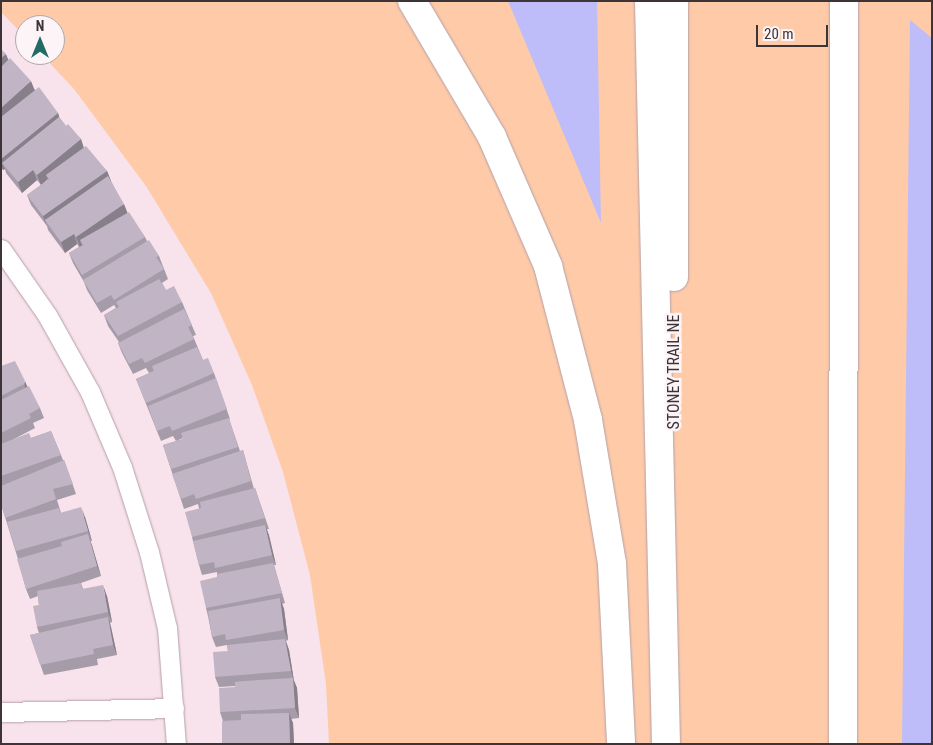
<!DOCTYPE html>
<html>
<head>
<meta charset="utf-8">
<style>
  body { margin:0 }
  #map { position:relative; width:933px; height:745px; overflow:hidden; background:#f8e2eb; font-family:"Roboto Condensed",sans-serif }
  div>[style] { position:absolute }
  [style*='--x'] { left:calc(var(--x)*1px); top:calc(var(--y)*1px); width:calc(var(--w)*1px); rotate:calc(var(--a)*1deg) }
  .green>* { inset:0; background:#fecaa8 }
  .water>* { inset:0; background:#bebdf9 }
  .roads { filter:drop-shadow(0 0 1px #b4a0a9) drop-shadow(0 0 1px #b4a0a9) }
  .minor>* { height:19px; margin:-9.5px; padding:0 9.5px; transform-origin:9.5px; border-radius:9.5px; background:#fff }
  .motorway>* { height:28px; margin:-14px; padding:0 14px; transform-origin:14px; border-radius:14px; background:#fff }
  .wall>* { inset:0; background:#a69ca9 }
  .shaded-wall>* { inset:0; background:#877f8a }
  .building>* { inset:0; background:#c1b5c5 }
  span { translate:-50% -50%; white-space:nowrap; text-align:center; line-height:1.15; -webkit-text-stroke:5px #fcf4f7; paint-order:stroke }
  .street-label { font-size:16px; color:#3c3437 }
  .frame { position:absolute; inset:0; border:2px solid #3c3437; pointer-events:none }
  .north { position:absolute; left:15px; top:15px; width:50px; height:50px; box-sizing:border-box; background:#fcf4f7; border:1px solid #afa7aa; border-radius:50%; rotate:0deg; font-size:14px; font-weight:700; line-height:20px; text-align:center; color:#3c3437 }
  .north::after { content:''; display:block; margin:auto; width:18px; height:22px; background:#206b65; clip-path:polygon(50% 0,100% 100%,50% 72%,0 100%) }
  .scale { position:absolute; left:756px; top:25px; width:72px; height:22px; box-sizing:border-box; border:2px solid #3c3437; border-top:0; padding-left:6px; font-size:15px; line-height:18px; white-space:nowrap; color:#3c3437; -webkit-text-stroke:4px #fcf4f7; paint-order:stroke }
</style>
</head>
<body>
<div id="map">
  <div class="green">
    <div style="clip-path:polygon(1px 1px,932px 1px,932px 744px,329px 744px,326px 684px,310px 575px,283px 472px,252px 385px,211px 293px,146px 186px,74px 89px,42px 55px,55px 55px,55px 25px,25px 25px,25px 37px,1px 12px)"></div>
  </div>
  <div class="water">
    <div style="clip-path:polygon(508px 1px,597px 1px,601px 223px)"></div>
    <div style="clip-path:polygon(910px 20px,932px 38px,932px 744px,902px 744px)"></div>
  </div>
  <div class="roads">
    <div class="minor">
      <div style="--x:1;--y:249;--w:80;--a:55.1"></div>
      <div style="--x:47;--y:315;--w:88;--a:60.8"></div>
      <div style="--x:90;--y:392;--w:82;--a:66.9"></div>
      <div style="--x:122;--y:467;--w:89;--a:72.4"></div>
      <div style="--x:149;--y:552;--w:78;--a:76.7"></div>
      <div style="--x:167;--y:628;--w:116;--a:85.6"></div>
      <div style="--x:1;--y:712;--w:173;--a:-1.3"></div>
    </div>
    <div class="motorway">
      <div style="--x:412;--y:1;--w:158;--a:59.5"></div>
      <div style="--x:492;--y:137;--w:141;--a:66.5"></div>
      <div style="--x:548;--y:266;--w:159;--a:75.4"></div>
      <div style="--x:588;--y:420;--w:146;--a:80.5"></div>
      <div style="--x:612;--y:564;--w:180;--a:87.1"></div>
      <div style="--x:649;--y:1;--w:743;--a:88.69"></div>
      <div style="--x:674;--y:277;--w:276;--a:-90"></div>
      <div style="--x:843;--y:744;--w:743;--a:-89.92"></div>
    </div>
  </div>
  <div class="wall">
    <div style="clip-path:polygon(1px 49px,8px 60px,35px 90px,58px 113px,59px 117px,66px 126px,81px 139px,84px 148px,107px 171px,111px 181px,127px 214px,145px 237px,147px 241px,159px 256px,168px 279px,162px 283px,166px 290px,182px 302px,196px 335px,193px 336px,203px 360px,214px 373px,230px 419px,229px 419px,240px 451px,243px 450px,246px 461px,254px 489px,255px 488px,269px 529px,267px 529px,276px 565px,274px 565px,285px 603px,282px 604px,284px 609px,288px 640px,286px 641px,289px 650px,294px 681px,297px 688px,299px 718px,291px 719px,293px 723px,294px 744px,222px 744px,223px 721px,220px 712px,235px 687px,235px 686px,219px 687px,215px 677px,228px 651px,227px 645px,216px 647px,212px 637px,208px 616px,206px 608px,217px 577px,217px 572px,202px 575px,199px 565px,192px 537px,199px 508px,198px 504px,184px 509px,163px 445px,183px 439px,183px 438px,176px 441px,173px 436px,161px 441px,136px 379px,154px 371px,149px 373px,146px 368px,133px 374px,122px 353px,118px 343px,119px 342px,108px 326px,104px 315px,116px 308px,114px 305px,101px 313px,87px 290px,84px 282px,73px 263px,69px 253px,79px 247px,77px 244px,65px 253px,48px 230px,47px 226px,31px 205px,27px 195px,48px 180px,48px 179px,41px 185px,37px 180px,22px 193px,6px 173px,5px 169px,3px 170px,1px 168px)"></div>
    <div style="clip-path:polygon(1px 366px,27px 387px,40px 408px,44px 418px,33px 423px,35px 428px,14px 439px,31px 438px,51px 431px,63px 460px,64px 460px,76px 494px,57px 500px,61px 513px,85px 517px,92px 541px,90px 541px,101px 576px,81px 583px,83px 589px,107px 596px,112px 622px,110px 623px,117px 655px,97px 659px,98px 665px,44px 675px,30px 635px,39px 633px,37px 627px,39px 605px,38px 596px,30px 599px,26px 589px,18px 559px,1px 504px)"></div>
  </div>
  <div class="shaded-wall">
    <div style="clip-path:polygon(6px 54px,10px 64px,1px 72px,1px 58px)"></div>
    <div style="clip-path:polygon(31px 81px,35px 91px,1px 122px,1px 108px)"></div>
    <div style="clip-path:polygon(58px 113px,61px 123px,2px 163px,5px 169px,3px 170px,1px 165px,1px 159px)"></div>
    <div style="clip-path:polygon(81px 139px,84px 149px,46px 175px,48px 179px,41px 185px,37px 175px)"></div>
    <div style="clip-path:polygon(33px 170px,37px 180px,22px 193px,18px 182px)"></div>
    <div style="clip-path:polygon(107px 171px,111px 181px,45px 220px,47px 227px,43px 216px)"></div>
    <div style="clip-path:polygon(124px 204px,128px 214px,80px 240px,82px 246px,80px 247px,76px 237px)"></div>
    <div style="clip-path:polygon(74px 234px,77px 244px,65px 253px,61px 242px)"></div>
    <div style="clip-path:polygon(25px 381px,29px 391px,28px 395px,24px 384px)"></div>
    <div style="clip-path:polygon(81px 507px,85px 517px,92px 541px,88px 531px)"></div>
    <div style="clip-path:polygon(265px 525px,269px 535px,276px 565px,272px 555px)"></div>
    <div style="clip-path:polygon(88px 534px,92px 545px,101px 576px,97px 566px)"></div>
    <div style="clip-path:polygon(103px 585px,107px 596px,112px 622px,108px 612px)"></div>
    <div style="clip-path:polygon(280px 598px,284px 609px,288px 640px,284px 630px)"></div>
    <div style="clip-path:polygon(108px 617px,111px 627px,117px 655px,113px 645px)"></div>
    <div style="clip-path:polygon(285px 639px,289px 650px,294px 681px,291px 671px)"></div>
    <div style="clip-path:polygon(293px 678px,297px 688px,299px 718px,295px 708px)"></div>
    <div style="clip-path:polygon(289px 713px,293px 723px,294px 744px,291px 744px,290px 743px)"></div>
  </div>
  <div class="building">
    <div style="clip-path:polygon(1px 49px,6px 54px,1px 58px)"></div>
    <div style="clip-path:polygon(10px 58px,31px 81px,1px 108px,1px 67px)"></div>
    <div style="clip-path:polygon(39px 87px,58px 113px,1px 159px,1px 117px)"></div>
    <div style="clip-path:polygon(59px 117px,66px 126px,68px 124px,81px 139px,37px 175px,33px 170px,18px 182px,2px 163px)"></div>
    <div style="clip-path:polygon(86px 146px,107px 171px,43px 216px,27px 195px,49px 179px,46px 175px)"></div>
    <div style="clip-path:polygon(108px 176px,124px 204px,76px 237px,74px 234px,61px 242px,45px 220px)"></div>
    <div style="clip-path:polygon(129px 212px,145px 237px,82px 275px,69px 253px,83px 245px,80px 240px)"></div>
    <div style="clip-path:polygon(149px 240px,159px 256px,156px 257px,164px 269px,114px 300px,111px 295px,97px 303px,83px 280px)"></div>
    <div style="clip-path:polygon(159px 279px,166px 290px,174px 286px,182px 302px,118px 336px,104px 315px,119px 307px,116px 302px)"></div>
    <div style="clip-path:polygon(184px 309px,192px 325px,188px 327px,194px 339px,145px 363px,142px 358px,129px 364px,118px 343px)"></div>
    <div style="clip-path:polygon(197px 347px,203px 360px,208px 358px,214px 373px,146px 403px,136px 379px,154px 371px,152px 366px)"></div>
    <div style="clip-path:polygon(15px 361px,25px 381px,24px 384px,1px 396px,1px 366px)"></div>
    <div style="clip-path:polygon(216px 378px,227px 409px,172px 431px,170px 426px,157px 431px,148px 406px)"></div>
    <div style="clip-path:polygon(29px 386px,40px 408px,29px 414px,31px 418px,1px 433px,1px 400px)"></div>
    <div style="clip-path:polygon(229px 418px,238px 447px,171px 469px,163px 445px,183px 439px,181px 433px)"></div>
    <div style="clip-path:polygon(51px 431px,61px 455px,1px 476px,1px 444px,29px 433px,31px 438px)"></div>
    <div style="clip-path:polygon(243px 450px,251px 481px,196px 499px,194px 494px,181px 499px,172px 474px)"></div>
    <div style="clip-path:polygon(64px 460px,73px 484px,53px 489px,56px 499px,5px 518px,1px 504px,1px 486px)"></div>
    <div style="clip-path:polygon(255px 488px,265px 518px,192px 537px,185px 512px,201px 508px,200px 502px)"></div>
    <div style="clip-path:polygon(81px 507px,88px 531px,16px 551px,7px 522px,59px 508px,60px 513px)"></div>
    <div style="clip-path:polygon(265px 525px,272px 555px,215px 568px,214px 562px,199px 565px,193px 541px)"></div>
    <div style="clip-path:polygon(88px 534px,97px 566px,26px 589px,17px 559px,62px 546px,61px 542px)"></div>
    <div style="clip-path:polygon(273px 563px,282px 593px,206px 608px,200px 581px,217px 577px,217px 574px)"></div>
    <div style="clip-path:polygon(81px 583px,82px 589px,103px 585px,108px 612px,37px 627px,33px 606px,39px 605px,37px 591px)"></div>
    <div style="clip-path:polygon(280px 598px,284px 630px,226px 640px,225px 634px,212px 637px,208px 611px)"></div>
    <div style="clip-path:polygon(108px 617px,113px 645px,93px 649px,94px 654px,40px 665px,30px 635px)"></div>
    <div style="clip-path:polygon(285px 639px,291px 671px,215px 677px,213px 652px,228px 651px,227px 645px)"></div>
    <div style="clip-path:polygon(293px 678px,295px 708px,220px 712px,219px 688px,235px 687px,235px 682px,244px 681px)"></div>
    <div style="clip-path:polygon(289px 713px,290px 743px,222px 744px,222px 721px,241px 720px,241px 714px)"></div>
  </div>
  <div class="street-label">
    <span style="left:674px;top:372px;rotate:-90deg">STONEY TRAIL NE</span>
  </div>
  <div class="frame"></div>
  <div class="north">N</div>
  <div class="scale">20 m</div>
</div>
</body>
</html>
